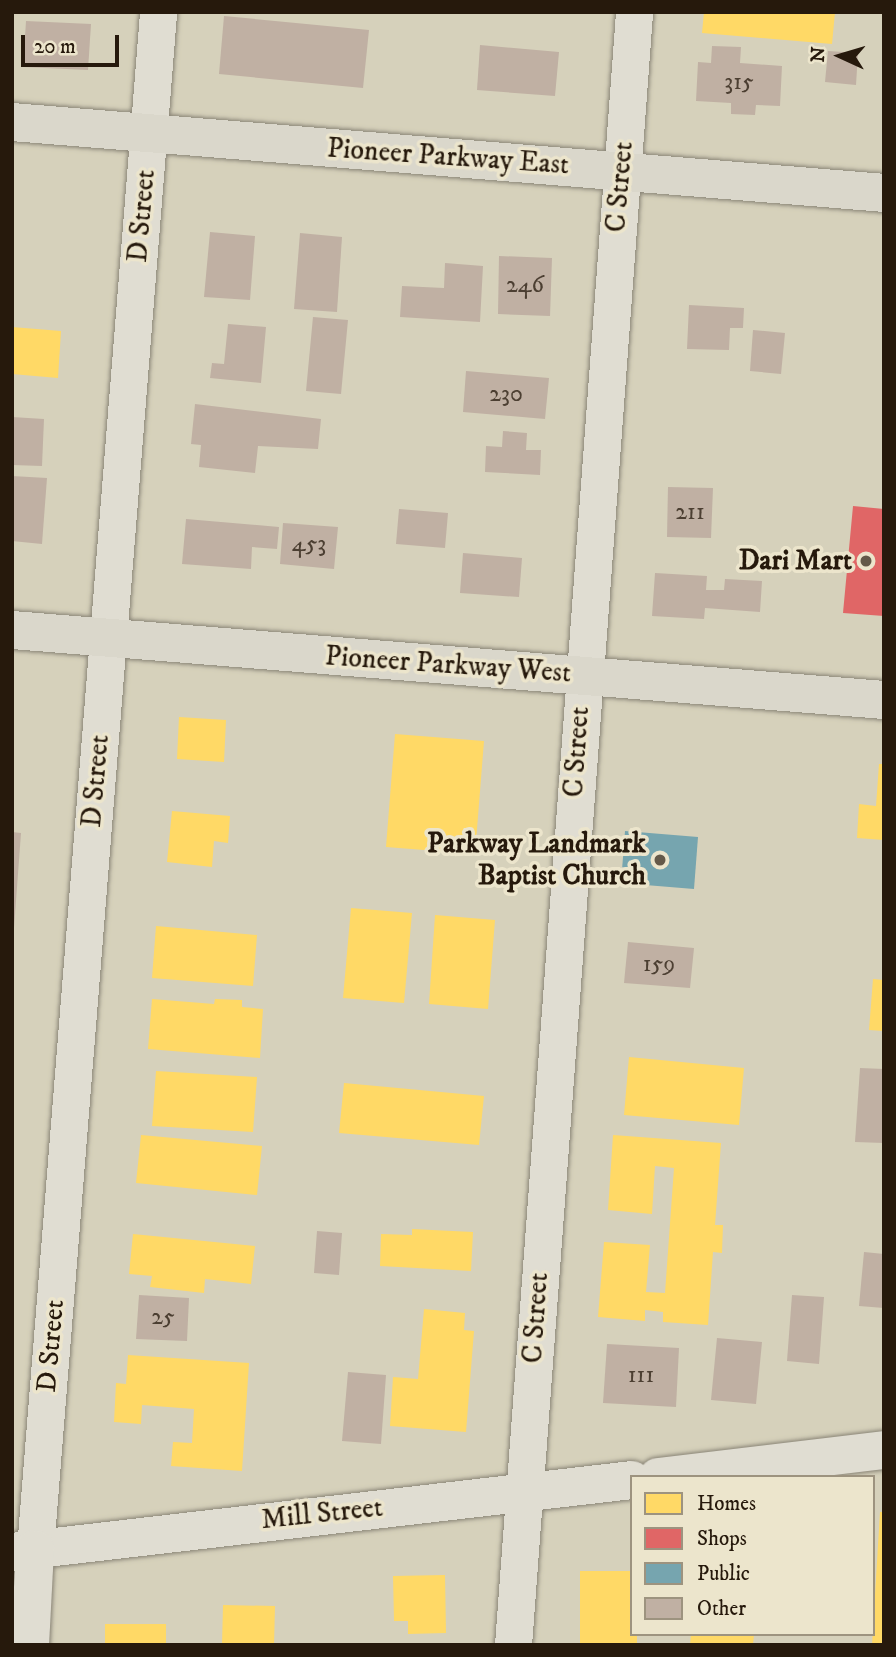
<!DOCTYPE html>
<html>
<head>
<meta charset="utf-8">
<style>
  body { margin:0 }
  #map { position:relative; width:896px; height:1657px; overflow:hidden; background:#d6d1bb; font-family:"IM FELL DW Pica",serif }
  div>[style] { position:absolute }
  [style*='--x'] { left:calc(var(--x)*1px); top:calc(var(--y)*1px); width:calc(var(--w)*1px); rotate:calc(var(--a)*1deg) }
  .homes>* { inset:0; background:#ffd966 }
  .shops>* { inset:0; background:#e06666 }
  .public>* { inset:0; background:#76a5af }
  .building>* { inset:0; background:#c0b0a3 }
  .roads { filter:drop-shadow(0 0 2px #8a8577) drop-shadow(0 0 2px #8a8577) }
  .street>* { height:37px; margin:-18.5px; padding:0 18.5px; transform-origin:18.5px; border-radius:18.5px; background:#e0ddd2 }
  .secondary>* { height:38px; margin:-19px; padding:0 19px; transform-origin:19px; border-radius:19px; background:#e0ddd2 }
  .primary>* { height:38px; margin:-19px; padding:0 19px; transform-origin:19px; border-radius:19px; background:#dad7cb }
  .dots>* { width:19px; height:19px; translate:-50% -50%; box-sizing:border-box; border:4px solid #ece5cc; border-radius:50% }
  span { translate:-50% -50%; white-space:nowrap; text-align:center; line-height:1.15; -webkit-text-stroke:7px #ece5cc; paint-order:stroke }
  .number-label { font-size:24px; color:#4c3f32 }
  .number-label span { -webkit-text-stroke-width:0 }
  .street-label { font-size:28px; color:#26190c }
  .poi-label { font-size:28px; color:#26190c; font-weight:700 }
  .right { translate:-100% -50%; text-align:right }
  .frame { position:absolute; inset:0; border:14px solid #26190c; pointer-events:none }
  .legend { position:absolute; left:630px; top:1475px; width:245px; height:161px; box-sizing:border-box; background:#ece5cc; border:2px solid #9d937f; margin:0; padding:9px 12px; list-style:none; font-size:21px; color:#26190c }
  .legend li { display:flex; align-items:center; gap:14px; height:35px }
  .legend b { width:35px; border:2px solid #9d937f }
  .north { position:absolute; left:805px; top:21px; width:70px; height:70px; -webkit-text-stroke:5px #ece5cc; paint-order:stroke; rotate:274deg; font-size:19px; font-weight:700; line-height:28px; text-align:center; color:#26190c }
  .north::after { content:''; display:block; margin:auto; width:24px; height:32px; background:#26190c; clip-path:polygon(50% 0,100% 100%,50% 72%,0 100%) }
  .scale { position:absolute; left:21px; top:35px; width:98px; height:32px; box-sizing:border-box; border:4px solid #26190c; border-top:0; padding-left:9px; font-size:21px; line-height:24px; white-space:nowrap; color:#26190c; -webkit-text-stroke:5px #ece5cc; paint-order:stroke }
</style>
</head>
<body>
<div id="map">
  <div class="homes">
    <div style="clip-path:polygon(704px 12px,835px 12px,832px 44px,702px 33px)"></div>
    <div style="clip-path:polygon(12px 327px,61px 331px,58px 378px,12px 374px)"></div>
    <div style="clip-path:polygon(179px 717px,226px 720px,224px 762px,177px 759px)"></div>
    <div style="clip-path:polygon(395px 734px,484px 741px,475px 854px,386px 847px)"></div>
    <div style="clip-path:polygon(879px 764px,884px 764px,884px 840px,857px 838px,859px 804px,876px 806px)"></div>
    <div style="clip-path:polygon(172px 811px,230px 816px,228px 843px,214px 841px,212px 867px,167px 862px)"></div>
    <div style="clip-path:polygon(351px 908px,412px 913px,404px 1003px,343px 998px)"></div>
    <div style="clip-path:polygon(435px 915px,495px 920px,488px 1009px,429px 1004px)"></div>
    <div style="clip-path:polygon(156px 926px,257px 935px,253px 986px,152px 978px)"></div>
    <div style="clip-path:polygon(873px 979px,884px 980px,884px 1031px,869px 1030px)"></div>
    <div style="clip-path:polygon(152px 999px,214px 1004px,215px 999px,242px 1000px,242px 1007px,263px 1009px,260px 1058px,148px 1049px)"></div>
    <div style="clip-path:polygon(629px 1057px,744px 1068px,739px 1125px,624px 1115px)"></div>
    <div style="clip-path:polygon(156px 1071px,257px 1077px,253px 1132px,152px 1126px)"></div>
    <div style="clip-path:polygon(344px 1083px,484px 1096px,479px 1145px,339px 1133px)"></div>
    <div style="clip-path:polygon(141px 1135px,262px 1146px,257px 1195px,136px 1183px)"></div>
    <div style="clip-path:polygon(613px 1135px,721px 1143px,715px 1225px,723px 1225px,722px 1253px,713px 1252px,708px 1325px,663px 1322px,663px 1312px,645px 1310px,645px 1321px,598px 1317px,604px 1242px,650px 1245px,646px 1292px,665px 1293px,674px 1168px,655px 1166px,652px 1214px,608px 1210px)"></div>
    <div style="clip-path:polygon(412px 1229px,473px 1232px,471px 1271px,380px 1266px,381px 1234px,412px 1235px)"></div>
    <div style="clip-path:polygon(133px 1234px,255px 1246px,251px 1284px,205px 1279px,204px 1293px,150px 1287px,152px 1276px,129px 1274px)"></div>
    <div style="clip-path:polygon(424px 1309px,465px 1313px,464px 1330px,474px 1331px,466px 1432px,390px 1426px,393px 1377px,418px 1379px)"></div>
    <div style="clip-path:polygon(128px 1355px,249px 1363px,242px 1471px,171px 1466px,173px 1442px,192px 1443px,194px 1409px,142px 1405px,141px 1424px,114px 1422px,116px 1383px,126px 1384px)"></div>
    <div style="clip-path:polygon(880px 1512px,884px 1512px,884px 1645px,872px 1645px)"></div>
    <div style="clip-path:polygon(580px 1571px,632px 1571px,632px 1634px,637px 1634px,637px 1644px,580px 1645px)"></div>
    <div style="clip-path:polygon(445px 1575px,446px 1633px,408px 1634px,408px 1621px,394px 1621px,393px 1576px)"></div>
    <div style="clip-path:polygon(223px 1605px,275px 1606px,274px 1645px,222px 1645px)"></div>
    <div style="clip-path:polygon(105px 1624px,166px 1624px,166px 1645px,105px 1645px)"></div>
    <div style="clip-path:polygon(691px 1634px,754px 1634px,753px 1645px,690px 1645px)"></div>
  </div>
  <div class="shops">
    <div style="clip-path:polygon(853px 506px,884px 509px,884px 616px,843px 613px)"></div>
  </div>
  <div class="public">
    <div style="clip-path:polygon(625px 831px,698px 837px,694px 889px,621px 883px)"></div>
  </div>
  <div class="building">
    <div style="clip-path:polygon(224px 16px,369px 30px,363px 88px,219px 74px)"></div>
    <div style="clip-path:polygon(26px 21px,91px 24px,88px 70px,23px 67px)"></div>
    <div style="clip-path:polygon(480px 45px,559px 52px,555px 96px,477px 90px)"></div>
    <div style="clip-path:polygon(712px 46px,741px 47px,740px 63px,782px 66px,780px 106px,756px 105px,755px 115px,731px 114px,731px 103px,696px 101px,698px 62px,711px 63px)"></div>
    <div style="clip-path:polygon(828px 51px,858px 53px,856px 85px,825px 82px)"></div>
    <div style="clip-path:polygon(210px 232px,255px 236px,250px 300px,204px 297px)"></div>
    <div style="clip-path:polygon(300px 233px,342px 237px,337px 312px,294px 309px)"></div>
    <div style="clip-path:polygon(499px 256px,552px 258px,550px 316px,498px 314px)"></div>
    <div style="clip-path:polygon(445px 263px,483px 266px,480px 322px,400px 317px,402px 286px,444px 288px)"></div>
    <div style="clip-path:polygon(689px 305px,744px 308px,743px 328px,730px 328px,729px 350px,687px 349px)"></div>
    <div style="clip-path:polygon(313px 317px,348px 320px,341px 394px,306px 391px)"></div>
    <div style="clip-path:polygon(228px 324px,266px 327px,261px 383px,210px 378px,212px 363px,224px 364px)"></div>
    <div style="clip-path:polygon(753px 330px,785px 333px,781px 374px,750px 371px)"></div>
    <div style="clip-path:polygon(466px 371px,549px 378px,545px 419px,463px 412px)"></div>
    <div style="clip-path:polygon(195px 404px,321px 419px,318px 449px,258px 446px,255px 473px,199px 467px,201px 445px,191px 444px)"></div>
    <div style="clip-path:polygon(12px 417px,44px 419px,42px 466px,12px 465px)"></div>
    <div style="clip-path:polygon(503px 431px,527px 433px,526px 450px,541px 450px,540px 475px,485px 472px,486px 446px,502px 447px)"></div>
    <div style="clip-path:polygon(12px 476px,47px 478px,42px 544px,12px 541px)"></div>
    <div style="clip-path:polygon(668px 487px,713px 488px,711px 538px,667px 537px)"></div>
    <div style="clip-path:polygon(399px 509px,448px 513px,445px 548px,396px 544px)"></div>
    <div style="clip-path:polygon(186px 519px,279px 527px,277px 549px,252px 547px,251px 569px,182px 564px)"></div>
    <div style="clip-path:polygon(283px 523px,338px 527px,334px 569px,280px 564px)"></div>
    <div style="clip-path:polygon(463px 553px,522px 558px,519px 597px,460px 593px)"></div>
    <div style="clip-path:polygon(655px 573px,707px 576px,706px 590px,724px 590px,725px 579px,762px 581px,760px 612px,705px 608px,704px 619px,652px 616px)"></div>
    <div style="clip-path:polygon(12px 832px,21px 833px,14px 928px,12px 928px)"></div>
    <div style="clip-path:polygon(628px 942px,694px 948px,690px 988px,624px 983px)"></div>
    <div style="clip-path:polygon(860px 1068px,884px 1069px,884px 1143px,855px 1142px)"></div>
    <div style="clip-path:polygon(317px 1231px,342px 1233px,339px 1275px,314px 1273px)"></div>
    <div style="clip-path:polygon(864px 1252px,884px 1254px,884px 1308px,859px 1306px)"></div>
    <div style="clip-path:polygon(139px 1295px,189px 1298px,187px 1341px,136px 1339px)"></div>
    <div style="clip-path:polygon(792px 1295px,824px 1297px,819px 1364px,787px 1361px)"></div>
    <div style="clip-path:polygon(717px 1338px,762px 1342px,756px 1404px,711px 1400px)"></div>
    <div style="clip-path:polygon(607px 1344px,679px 1348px,676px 1407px,603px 1403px)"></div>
    <div style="clip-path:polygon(348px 1372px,386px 1375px,381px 1444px,342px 1441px)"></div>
  </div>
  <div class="roads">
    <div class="street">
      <div style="--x:35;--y:1549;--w:1542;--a:-85.42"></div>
      <div style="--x:513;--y:1645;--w:1637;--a:-85.76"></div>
    </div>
    <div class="secondary">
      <div style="--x:658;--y:1477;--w:228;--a:-6.8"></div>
      <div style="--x:12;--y:1552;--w:624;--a:-6.62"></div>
      <div style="--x:30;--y:1645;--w:96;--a:-87"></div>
    </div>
    <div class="primary">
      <div style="--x:12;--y:122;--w:875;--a:4.65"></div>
      <div style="--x:12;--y:630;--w:875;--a:4.59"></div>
    </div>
  </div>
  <div class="dots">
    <div style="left:866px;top:561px;background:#645949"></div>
    <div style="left:660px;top:860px;background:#645949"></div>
  </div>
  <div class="number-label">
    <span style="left:739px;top:83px">315</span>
    <span style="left:525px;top:286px">246</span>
    <span style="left:506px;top:395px">230</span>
    <span style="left:690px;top:513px">211</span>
    <span style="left:309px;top:545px">453</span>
    <span style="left:659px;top:965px">159</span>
    <span style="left:163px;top:1318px">25</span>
    <span style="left:641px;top:1376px">111</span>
  </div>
  <div class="street-label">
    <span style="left:448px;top:157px;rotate:4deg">Pioneer Parkway East</span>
    <span style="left:620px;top:187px;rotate:-85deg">C Street</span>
    <span style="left:142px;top:216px;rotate:-85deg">D Street</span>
    <span style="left:448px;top:665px;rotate:4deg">Pioneer Parkway West</span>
    <span style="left:577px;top:752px;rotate:-86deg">C Street</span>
    <span style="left:96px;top:781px;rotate:-85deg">D Street</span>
    <span style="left:536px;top:1318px;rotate:-86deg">C Street</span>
    <span style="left:51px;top:1346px;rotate:-85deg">D Street</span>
    <span style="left:322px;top:1514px;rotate:-6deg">Mill Street</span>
  </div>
  <div class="poi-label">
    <span class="right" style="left:852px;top:561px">Dari Mart</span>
    <span class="right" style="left:646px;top:860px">Parkway Landmark<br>Baptist Church</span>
  </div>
  <div class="frame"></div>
  <ul class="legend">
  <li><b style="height:19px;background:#ffd966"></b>Homes</li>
  <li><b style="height:19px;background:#e06666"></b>Shops</li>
  <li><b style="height:19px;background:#76a5af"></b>Public</li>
  <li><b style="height:19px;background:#c0b0a3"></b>Other</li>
  </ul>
  <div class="north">N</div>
  <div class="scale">20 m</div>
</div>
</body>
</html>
